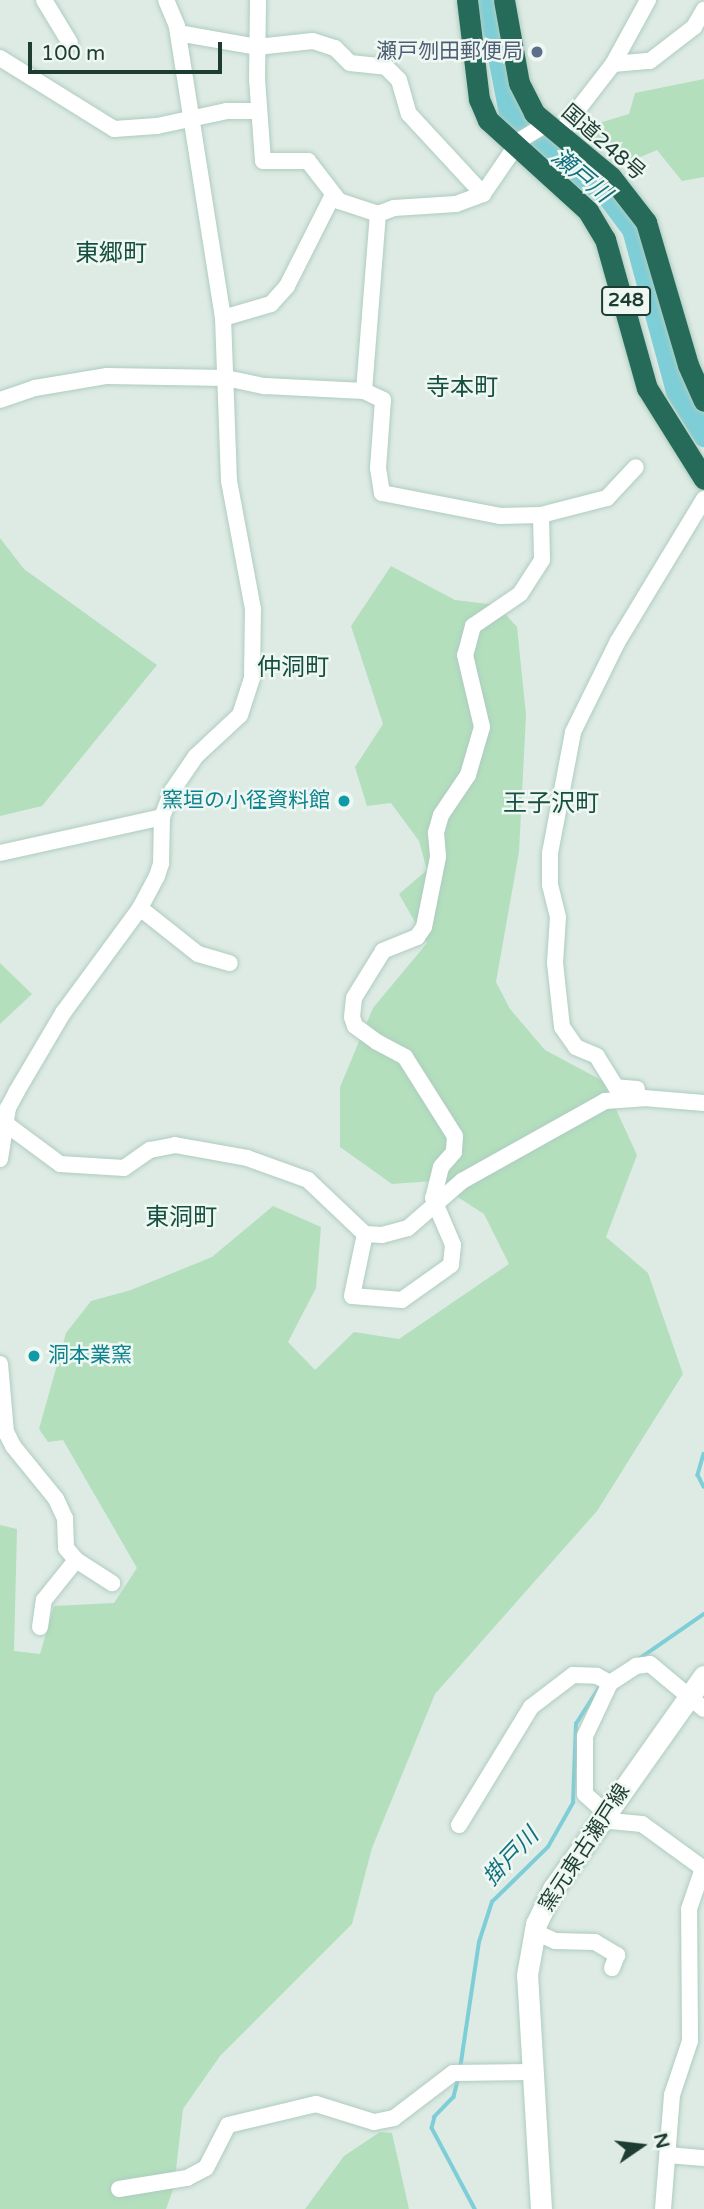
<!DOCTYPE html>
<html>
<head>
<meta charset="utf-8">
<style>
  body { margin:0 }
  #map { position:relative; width:704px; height:2209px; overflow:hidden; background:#ddebe4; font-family:"Varela Round","Noto Sans JP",sans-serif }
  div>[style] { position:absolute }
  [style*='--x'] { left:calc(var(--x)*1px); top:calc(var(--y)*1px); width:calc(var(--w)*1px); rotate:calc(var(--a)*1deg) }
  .green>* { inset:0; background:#b3dfbd }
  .stream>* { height:3.5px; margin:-1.75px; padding:0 1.75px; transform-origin:1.75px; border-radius:1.75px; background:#7eced7 }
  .river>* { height:23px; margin:-11.5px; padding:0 11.5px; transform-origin:11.5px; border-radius:11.5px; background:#7eced7 }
  .roads { filter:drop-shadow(0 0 2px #afccc0) drop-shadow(0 0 2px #afccc0) }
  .street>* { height:16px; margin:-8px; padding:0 8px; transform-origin:8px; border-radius:8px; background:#fff }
  .secondary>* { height:21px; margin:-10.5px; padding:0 10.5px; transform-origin:10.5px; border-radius:10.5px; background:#fff }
  .highway>* { height:21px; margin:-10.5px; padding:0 10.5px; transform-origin:10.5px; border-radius:10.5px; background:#266b5a }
  .dots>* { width:19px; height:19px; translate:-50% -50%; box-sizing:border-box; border:4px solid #eef7f2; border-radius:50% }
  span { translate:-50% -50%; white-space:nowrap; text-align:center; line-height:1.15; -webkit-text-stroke:5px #eef7f2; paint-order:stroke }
  .shield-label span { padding:2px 5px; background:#eef7f2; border:2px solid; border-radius:5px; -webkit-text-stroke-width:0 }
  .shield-label { font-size:19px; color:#1d3c32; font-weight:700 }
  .service-label { font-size:21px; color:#4e5e75 }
  .right { translate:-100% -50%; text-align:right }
  .street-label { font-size:21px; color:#1d3c32 }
  .culture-label { font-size:21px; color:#0d838f }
  .left { translate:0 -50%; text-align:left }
  .water-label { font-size:23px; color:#11707e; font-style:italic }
  .quarter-label { font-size:24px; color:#175040 }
  .north { position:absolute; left:606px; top:2111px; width:70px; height:70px; -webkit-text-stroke:5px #eef7f2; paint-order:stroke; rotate:76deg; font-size:19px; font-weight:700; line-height:28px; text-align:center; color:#1d3c32 }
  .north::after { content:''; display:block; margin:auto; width:24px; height:32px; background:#1d3c32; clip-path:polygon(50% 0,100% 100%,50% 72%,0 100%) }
  .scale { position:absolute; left:28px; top:42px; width:194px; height:32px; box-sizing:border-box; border:4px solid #1d3c32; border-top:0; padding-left:9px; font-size:21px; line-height:24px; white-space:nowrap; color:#1d3c32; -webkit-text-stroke:5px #eef7f2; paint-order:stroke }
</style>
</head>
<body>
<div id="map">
  <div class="green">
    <div style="clip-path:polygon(704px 79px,704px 177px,682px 181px,657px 150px,624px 164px,580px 125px,585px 118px,596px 124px,629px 114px,635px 93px)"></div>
    <div style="clip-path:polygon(0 538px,24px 569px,157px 665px,42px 806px,0 816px)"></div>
    <div style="clip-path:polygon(391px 566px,455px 600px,497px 605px,517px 627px,526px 715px,519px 852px,496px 982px,510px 1009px,545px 1050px,603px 1081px,637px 1155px,606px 1237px,648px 1273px,683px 1374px,597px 1511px,435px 1694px,372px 1848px,352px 1924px,220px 2056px,183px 2109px,174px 2187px,166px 2209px,0 2209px,0 1525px,17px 1529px,14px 1651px,40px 1654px,54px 1606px,114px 1603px,137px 1568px,63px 1440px,48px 1442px,39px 1429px,66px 1333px,91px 1301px,131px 1290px,212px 1257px,273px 1206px,321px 1227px,316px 1288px,288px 1342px,315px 1370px,354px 1332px,399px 1339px,509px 1264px,484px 1214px,433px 1181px,392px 1184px,340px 1147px,340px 1087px,373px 1008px,427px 943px,399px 894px,427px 870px,419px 841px,391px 803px,367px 806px,355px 767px,383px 724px,351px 626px)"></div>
    <div style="clip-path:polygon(0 963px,32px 994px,0 1024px)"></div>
    <div style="clip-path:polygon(380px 2132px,392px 2133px,409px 2209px,305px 2209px,344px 2156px)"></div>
  </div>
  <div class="stream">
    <div style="--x:704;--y:1454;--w:22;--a:106"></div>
    <div style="--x:698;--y:1475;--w:13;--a:63"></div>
    <div style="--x:639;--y:1659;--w:79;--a:-34.7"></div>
    <div style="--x:460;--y:2069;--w:128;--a:-81.5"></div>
    <div style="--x:479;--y:1942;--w:42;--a:-72"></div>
    <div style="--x:492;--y:1902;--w:78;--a:-44.5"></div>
    <div style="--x:548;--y:1847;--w:51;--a:-60.4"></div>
    <div style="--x:573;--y:1803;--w:79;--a:-87.8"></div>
    <div style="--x:576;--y:1724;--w:43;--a:-57.4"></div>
    <div style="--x:459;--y:2077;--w:21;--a:104"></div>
    <div style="--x:454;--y:2097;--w:28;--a:134"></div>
    <div style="--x:435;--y:2117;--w:11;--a:105"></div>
    <div style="--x:432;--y:2128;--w:92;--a:62"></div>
  </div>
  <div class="river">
    <div style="--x:488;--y:0;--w:115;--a:79"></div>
    <div style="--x:510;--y:113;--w:66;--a:43.2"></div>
    <div style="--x:558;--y:158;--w:59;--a:36.1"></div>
    <div style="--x:606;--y:193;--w:45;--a:53.1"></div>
    <div style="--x:633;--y:229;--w:168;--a:74.8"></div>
    <div style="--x:677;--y:391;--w:52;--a:58.5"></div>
  </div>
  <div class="roads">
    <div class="street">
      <div style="--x:44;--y:0;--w:50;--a:58.8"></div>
      <div style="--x:258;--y:0;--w:79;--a:90.7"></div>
      <div style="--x:257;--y:79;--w:82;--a:85.8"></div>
      <div style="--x:263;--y:161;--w:45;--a:0"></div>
      <div style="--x:308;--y:161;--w:51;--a:52.2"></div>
      <div style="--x:339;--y:201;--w:41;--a:18.4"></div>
      <div style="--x:378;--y:214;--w:17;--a:-21"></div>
      <div style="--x:394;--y:208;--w:62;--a:-3.7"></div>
      <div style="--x:456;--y:204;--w:29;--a:-20"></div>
      <div style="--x:483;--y:194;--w:65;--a:-55.6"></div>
      <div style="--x:520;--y:140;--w:29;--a:-31"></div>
      <div style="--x:178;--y:33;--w:80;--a:10"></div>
      <div style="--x:257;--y:47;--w:56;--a:-6.1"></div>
      <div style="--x:313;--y:41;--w:23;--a:18"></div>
      <div style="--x:335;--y:48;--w:21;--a:45"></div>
      <div style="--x:350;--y:63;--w:36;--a:6"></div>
      <div style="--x:386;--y:67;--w:18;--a:45"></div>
      <div style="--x:399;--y:80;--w:35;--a:74"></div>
      <div style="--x:409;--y:114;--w:109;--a:47.2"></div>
      <div style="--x:0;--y:58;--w:134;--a:31.9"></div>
      <div style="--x:114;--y:129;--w:43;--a:-4"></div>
      <div style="--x:157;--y:126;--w:72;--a:-12.1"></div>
      <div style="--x:227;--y:111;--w:31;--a:0"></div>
      <div style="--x:613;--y:64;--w:37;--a:-5"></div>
      <div style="--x:650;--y:61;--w:56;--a:-37.7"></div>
      <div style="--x:694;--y:27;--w:20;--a:-60"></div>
      <div style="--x:558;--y:135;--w:90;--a:-52.2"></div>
      <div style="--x:613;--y:64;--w:73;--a:-61.3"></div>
      <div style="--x:223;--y:318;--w:50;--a:-16.3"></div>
      <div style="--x:271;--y:304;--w:24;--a:-48"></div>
      <div style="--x:287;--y:286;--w:102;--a:-63.2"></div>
      <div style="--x:364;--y:391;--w:178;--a:-85.5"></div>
      <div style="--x:0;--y:400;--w:37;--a:-19"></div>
      <div style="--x:35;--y:388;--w:73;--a:-9.5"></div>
      <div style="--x:107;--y:376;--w:119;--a:1"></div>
      <div style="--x:226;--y:378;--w:40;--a:12"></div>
      <div style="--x:265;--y:386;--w:99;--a:2.9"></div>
      <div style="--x:364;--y:391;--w:21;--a:25"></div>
      <div style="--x:383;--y:400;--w:68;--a:94.2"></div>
      <div style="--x:378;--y:468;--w:25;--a:81"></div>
      <div style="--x:382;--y:493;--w:120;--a:11"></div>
      <div style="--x:500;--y:516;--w:41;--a:-1.4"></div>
      <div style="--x:541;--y:515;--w:45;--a:88.7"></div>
      <div style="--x:542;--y:560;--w:40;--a:122.9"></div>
      <div style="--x:520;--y:594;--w:57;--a:145.8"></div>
      <div style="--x:473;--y:626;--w:30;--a:105"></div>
      <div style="--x:465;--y:655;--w:74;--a:76.7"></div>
      <div style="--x:482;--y:727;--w:50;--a:106.3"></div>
      <div style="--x:468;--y:775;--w:48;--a:124"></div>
      <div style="--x:441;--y:815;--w:19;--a:106"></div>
      <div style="--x:436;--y:833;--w:24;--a:85"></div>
      <div style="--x:438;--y:857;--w:71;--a:101.3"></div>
      <div style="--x:424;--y:927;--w:12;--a:125"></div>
      <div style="--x:417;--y:937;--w:37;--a:158"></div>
      <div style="--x:383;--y:951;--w:55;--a:121.7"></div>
      <div style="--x:354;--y:998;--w:19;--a:96"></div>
      <div style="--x:352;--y:1017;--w:9;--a:72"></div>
      <div style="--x:355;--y:1026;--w:27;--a:36"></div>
      <div style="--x:377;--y:1042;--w:32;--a:28"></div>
      <div style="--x:405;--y:1057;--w:93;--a:57.7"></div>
      <div style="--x:455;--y:1136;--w:16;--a:94"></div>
      <div style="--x:454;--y:1152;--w:20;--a:131"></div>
      <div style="--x:441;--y:1167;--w:32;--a:104"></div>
      <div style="--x:433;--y:1198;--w:51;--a:66.9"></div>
      <div style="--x:453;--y:1245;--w:20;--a:96"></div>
      <div style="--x:451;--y:1265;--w:60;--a:144.5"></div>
      <div style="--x:402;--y:1300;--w:50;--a:-175.4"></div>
      <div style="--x:352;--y:1296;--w:63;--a:-78.2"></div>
      <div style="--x:541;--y:515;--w:68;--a:-14.4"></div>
      <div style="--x:607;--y:498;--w:42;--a:-46.9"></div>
      <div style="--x:0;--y:853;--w:166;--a:-12.5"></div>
      <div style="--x:140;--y:908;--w:74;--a:38.4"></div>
      <div style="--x:198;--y:954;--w:33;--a:16"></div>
      <div style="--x:637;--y:1089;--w:21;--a:-175"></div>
      <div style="--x:616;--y:1087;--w:36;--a:-122"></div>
      <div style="--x:597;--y:1056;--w:23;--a:-157"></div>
      <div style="--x:576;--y:1047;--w:24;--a:-125"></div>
      <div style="--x:562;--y:1027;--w:64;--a:-96.2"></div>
      <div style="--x:555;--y:963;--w:46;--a:-86.3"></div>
      <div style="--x:558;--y:917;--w:33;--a:-104"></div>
      <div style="--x:550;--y:885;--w:32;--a:-90"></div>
      <div style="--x:550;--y:853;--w:123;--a:-79.2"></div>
      <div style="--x:573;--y:732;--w:102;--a:-63.7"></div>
      <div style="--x:618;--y:641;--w:166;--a:-58.8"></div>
      <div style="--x:6;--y:1124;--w:67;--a:36.5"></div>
      <div style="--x:60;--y:1164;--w:64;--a:3.6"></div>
      <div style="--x:124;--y:1168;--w:32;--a:-35"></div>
      <div style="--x:150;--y:1150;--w:25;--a:-11"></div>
      <div style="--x:175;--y:1145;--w:73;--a:10.2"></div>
      <div style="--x:247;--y:1158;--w:65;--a:19.8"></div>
      <div style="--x:308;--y:1180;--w:79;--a:43.5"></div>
      <div style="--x:365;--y:1234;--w:17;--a:3"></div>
      <div style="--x:382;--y:1235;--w:27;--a:-15"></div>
      <div style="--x:408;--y:1228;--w:72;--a:-41"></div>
      <div style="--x:462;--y:1181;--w:164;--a:-29.2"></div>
      <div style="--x:605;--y:1101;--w:39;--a:-4"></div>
      <div style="--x:644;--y:1098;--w:60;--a:4.8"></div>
      <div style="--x:0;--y:1159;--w:52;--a:-81.1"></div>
      <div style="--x:8;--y:1108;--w:19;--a:-62"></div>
      <div style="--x:17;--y:1091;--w:91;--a:-59.5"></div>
      <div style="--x:63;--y:1013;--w:130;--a:-53.7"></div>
      <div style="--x:140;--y:908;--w:36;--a:-62"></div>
      <div style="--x:157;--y:876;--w:13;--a:-72"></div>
      <div style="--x:161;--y:864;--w:47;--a:-88.8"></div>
      <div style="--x:162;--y:817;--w:28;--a:-69"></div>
      <div style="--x:172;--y:791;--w:42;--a:-55.6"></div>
      <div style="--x:196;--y:756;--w:60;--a:-43"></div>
      <div style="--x:240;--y:715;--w:39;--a:-72"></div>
      <div style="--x:252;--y:678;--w:69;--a:-89.2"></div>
      <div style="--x:253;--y:609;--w:130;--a:-100.6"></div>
      <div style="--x:229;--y:481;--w:163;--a:-92.1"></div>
      <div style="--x:223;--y:318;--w:296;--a:-99"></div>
      <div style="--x:177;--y:26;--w:28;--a:-113"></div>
      <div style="--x:0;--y:1364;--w:68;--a:85"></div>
      <div style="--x:6;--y:1432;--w:16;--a:63"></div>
      <div style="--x:13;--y:1446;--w:68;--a:50.9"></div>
      <div style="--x:56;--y:1499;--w:21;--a:65"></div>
      <div style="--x:65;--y:1518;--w:30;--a:88"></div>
      <div style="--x:66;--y:1548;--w:16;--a:50"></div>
      <div style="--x:76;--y:1560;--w:43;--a:32.6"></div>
      <div style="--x:40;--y:1627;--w:27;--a:-82"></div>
      <div style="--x:44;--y:1600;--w:51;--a:-51.3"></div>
      <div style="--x:606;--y:1813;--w:28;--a:-138"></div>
      <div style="--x:585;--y:1794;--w:58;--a:-90"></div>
      <div style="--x:585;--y:1736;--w:59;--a:-64.7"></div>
      <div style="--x:610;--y:1683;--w:31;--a:-33"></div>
      <div style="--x:636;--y:1666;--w:14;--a:-8"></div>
      <div style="--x:650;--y:1664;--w:70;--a:39.8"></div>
      <div style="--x:600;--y:1820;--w:42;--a:5.4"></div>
      <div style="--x:642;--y:1824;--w:77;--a:36"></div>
      <div style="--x:459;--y:1825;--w:138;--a:-58.6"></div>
      <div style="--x:531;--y:1707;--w:53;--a:-37.3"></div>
      <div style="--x:573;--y:1675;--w:24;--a:2"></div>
      <div style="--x:597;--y:1676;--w:15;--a:28"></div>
      <div style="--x:535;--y:1932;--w:22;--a:24"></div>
      <div style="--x:555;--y:1941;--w:40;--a:1.4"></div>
      <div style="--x:595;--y:1942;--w:26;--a:31"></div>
      <div style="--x:617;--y:1955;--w:14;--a:111"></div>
      <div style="--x:668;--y:2155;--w:36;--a:5"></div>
      <div style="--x:119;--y:2189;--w:69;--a:-9.2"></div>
      <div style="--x:187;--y:2178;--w:21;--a:-28"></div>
      <div style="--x:206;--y:2168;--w:48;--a:-62.9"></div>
      <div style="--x:228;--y:2125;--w:90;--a:-13.4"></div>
      <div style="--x:316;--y:2104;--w:61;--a:17.2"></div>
      <div style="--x:374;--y:2122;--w:20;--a:-11"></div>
      <div style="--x:394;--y:2118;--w:74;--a:-37.3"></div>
      <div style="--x:453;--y:2073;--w:77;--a:-0.7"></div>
      <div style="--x:663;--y:2209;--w:114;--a:-85.5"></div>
      <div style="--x:672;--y:2095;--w:57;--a:-71.6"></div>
      <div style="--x:690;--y:2041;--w:132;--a:-90.4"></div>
      <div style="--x:689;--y:1909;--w:43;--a:-71.1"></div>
    </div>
    <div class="secondary">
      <div style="--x:541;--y:2209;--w:234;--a:-93.4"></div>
      <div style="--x:527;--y:1975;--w:52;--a:-80"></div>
      <div style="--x:536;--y:1924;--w:39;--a:-64"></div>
      <div style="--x:553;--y:1889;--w:261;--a:-54.7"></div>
    </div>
    <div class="highway">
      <div style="--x:467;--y:0;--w:100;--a:83.1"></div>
      <div style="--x:479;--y:99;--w:23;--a:67"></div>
      <div style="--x:488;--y:120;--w:135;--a:42.3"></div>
      <div style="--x:588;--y:211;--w:33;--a:59"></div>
      <div style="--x:605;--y:239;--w:155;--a:74.3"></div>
      <div style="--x:647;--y:388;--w:107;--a:57.9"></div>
      <div style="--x:504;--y:0;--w:84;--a:79.8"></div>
      <div style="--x:519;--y:83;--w:34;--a:63"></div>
      <div style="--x:534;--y:113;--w:100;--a:39.7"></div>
      <div style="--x:611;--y:177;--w:57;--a:52.1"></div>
      <div style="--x:646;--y:222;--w:149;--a:73.6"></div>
      <div style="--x:688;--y:365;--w:39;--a:66"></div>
    </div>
  </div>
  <div class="dots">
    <div style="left:537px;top:52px;background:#5c6f8a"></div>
    <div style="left:344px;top:801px;background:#0f9aa8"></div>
    <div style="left:34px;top:1356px;background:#0f9aa8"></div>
  </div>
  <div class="shield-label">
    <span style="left:626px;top:301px">248</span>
  </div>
  <div class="service-label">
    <span class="right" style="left:523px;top:52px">瀬戸刎田郵便局</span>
  </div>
  <div class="street-label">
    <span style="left:603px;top:143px;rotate:41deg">国道248号</span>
    <span style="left:585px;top:1848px;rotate:-57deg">窯元東古瀬戸線</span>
  </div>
  <div class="culture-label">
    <span class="right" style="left:330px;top:801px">窯垣の小径資料館</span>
    <span class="left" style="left:48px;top:1356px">洞本業窯</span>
  </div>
  <div class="water-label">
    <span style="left:581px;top:176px;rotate:40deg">瀬戸川</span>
    <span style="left:511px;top:1857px;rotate:-47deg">掛戸川</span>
  </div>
  <div class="quarter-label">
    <span style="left:111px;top:254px">東郷町</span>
    <span style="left:462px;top:388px">寺本町</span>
    <span style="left:293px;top:668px">仲洞町</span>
    <span style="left:551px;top:804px">王子沢町</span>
    <span style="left:181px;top:1218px">東洞町</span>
  </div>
  <div class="north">N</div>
  <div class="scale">100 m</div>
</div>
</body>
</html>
